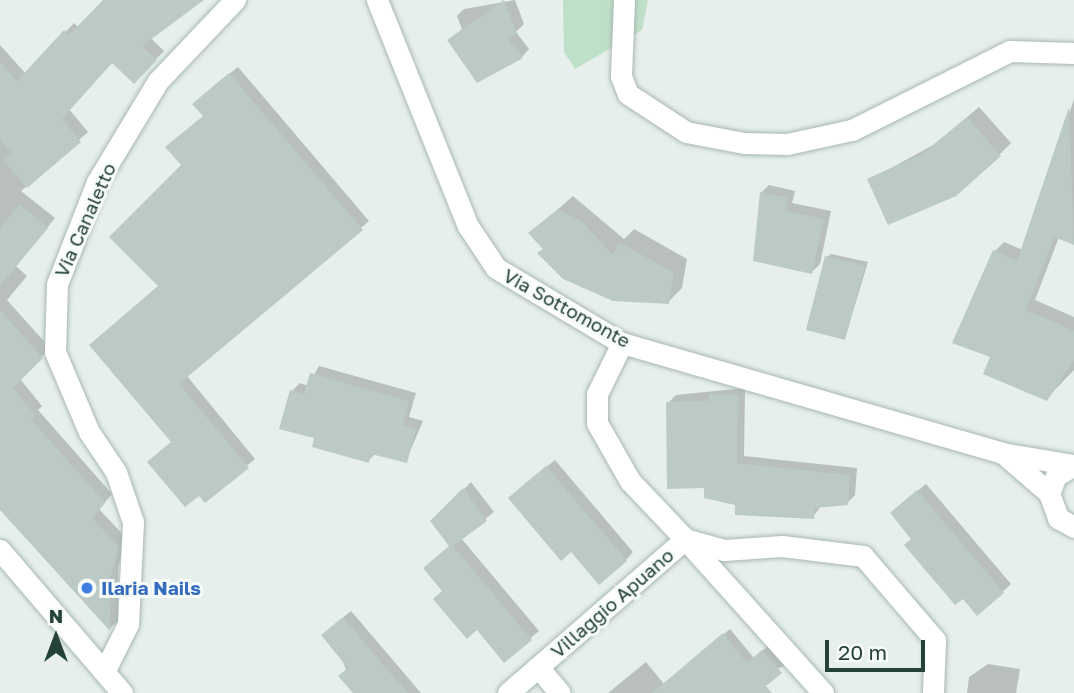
<!DOCTYPE html>
<html>
<head>
<meta charset="utf-8">
<style>
  body { margin:0 }
  #map { position:relative; width:1074px; height:693px; overflow:hidden; background:#e6efeb; font-family:"Golos Text",sans-serif }
  div>[style] { position:absolute }
  [style*='--x'] { left:calc(var(--x)*1px); top:calc(var(--y)*1px); width:calc(var(--w)*1px); rotate:calc(var(--a)*1deg) }
  .green>* { inset:0; background:#bfe0c8 }
  .shadow>* { inset:0; background:#0003 }
  .building>* { inset:0; background:#bbcac4 }
  .roads { filter:drop-shadow(0 0 2px #a8b8b2) drop-shadow(0 0 2px #a8b8b2) }
  .street>* { height:21px; margin:-10.5px; padding:0 10.5px; transform-origin:10.5px; border-radius:10.5px; background:#fff }
  .dots>* { width:19px; height:19px; translate:-50% -50%; box-sizing:border-box; border:4px solid #f7fbf9; border-radius:50% }
  span { translate:-50% -50%; white-space:nowrap; text-align:center; line-height:1.15; -webkit-text-stroke:6px #f7fbf9; paint-order:stroke }
  .street-label { font-size:19px; color:#24423a }
  .shop-label { font-size:19px; color:#366cbe; font-weight:700 }
  .left { translate:0 -50%; text-align:left }
  .north { position:absolute; left:21px; top:602px; width:70px; height:70px; -webkit-text-stroke:5px #f7fbf9; paint-order:stroke; rotate:0deg; font-size:19px; font-weight:700; line-height:28px; text-align:center; color:#24423a }
  .north::after { content:''; display:block; margin:auto; width:24px; height:32px; background:#24423a; clip-path:polygon(50% 0,100% 100%,50% 72%,0 100%) }
  .scale { position:absolute; left:825px; top:640px; width:100px; height:32px; box-sizing:border-box; border:4px solid #24423a; border-top:0; padding-left:9px; font-size:21px; line-height:24px; white-space:nowrap; color:#24423a; -webkit-text-stroke:5px #f7fbf9; paint-order:stroke }
</style>
</head>
<body>
<div id="map">
  <div class="green">
    <div style="clip-path:polygon(563px 0,648px 0,642px 30px,575px 69px,564px 52px)"></div>
  </div>
  <div class="shadow">
    <div style="clip-path:polygon(106px 0,201px 0,151px 38px,164px 51px,134px 82px,113px 61px,69px 109px,88px 132px,21px 191px,55px 218px,16px 266px,27px 276px,7px 300px,50px 348px,20px 379px,42px 406px,38px 410px,112px 494px,99px 509px,126px 538px,118px 568px,118px 621px,110px 628px,0 508px,0 45px,26px 74px,74px 23px,79px 28px)"></div>
    <div style="clip-path:polygon(515px 0,524px 24px,516px 32px,529px 49px,522px 57px,449px 40px,462px 29px,457px 16px,464px 9px)"></div>
    <div style="clip-path:polygon(238px 67px,369px 221px,187px 376px,255px 459px,205px 501px,173px 441px,160px 285px,183px 165px,204px 115px,202px 96px)"></div>
    <div style="clip-path:polygon(1074px 99px,1074px 243px,1059px 237px,1035px 300px,1074px 317px,1074px 370px,1046px 399px,993px 356px,995px 251px,1004px 242px,1023px 250px)"></div>
    <div style="clip-path:polygon(979px 107px,1011px 143px,1000px 154px,869px 180px,935px 144px)"></div>
    <div style="clip-path:polygon(769px 185px,795px 191px,792px 203px,831px 211px,820px 264px,812px 272px,761px 193px)"></div>
    <div style="clip-path:polygon(573px 196px,624px 239px,634px 229px,687px 259px,682px 288px,668px 302px,539px 253px,544px 248px,531px 233px)"></div>
    <div style="clip-path:polygon(831px 254px,868px 262px,845px 338px,827px 257px)"></div>
    <div style="clip-path:polygon(319px 366px,416px 393px,409px 417px,423px 421px,406px 461px,376px 453px,368px 461px,317px 437px,292px 391px,300px 383px,308px 386px)"></div>
    <div style="clip-path:polygon(745px 388px,744px 456px,857px 468px,855px 495px,847px 503px,821px 506px,813px 517px,737px 504px,706px 486px,668px 403px,676px 395px)"></div>
    <div style="clip-path:polygon(555px 460px,633px 552px,626px 560px,518px 490px)"></div>
    <div style="clip-path:polygon(471px 482px,494px 512px,461px 538px,539px 631px,504px 661px,444px 590px,451px 546px,433px 521px)"></div>
    <div style="clip-path:polygon(926px 484px,1011px 584px,978px 614px,913px 538px,900px 505px)"></div>
    <div style="clip-path:polygon(351px 611px,421px 693px,355px 693px,330px 628px)"></div>
    <div style="clip-path:polygon(730px 629px,754px 658px,769px 645px,787px 665px,717px 693px,608px 693px,646px 662px,664px 684px)"></div>
    <div style="clip-path:polygon(988px 664px,1020px 669px,1016px 693px,967px 693px,969px 677px)"></div>
  </div>
  <div class="building">
    <div style="clip-path:polygon(103px 0,204px 0,142px 46px,157px 60px,134px 84px,112px 63px,62px 119px,81px 142px,27px 188px,3px 160px,12px 153px,0 139px,0 62px,17px 81px,64px 30px,69px 35px)"></div>
    <div style="clip-path:polygon(504px 0,517px 34px,507px 38px,523px 58px,477px 83px,447px 40px)"></div>
    <div style="clip-path:polygon(229px 73px,363px 230px,179px 384px,249px 468px,205px 503px,199px 496px,185px 507px,147px 462px,171px 442px,89px 345px,158px 286px,109px 237px,181px 165px,165px 147px,203px 116px,192px 104px)"></div>
    <div style="clip-path:polygon(1069px 107px,1074px 245px,1054px 237px,1026px 310px,1074px 331px,1074px 360px,1047px 401px,983px 374px,990px 357px,952px 343px,993px 250px,1017px 261px)"></div>
    <div style="clip-path:polygon(967px 117px,1001px 156px,956px 196px,888px 225px,867px 179px,922px 154px)"></div>
    <div style="clip-path:polygon(760px 192px,788px 198px,786px 211px,824px 219px,812px 274px,753px 261px)"></div>
    <div style="clip-path:polygon(20px 204px,48px 228px,0 286px,0 228px)"></div>
    <div style="clip-path:polygon(558px 209px,581px 221px,613px 255px,619px 242px,674px 273px,669px 304px,613px 301px,563px 279px,537px 253px,543px 249px,528px 233px)"></div>
    <div style="clip-path:polygon(825px 256px,865px 266px,845px 340px,806px 330px)"></div>
    <div style="clip-path:polygon(0 310px,43px 358px,13px 388px,35px 415px,31px 419px,105px 503px,92px 518px,119px 547px,110px 578px,110px 631px,0 510px)"></div>
    <div style="clip-path:polygon(310px 373px,409px 401px,403px 425px,416px 429px,407px 463px,371px 454px,369px 463px,312px 447px,314px 438px,279px 429px,290px 390px,304px 394px)"></div>
    <div style="clip-path:polygon(709px 394px,738px 395px,737px 463px,850px 475px,848px 505px,815px 508px,814px 519px,735px 515px,735px 505px,704px 498px,704px 488px,667px 489px,666px 402px,709px 401px)"></div>
    <div style="clip-path:polygon(546px 466px,627px 561px,599px 585px,571px 552px,561px 561px,508px 498px)"></div>
    <div style="clip-path:polygon(463px 488px,487px 521px,453px 546px,532px 640px,504px 663px,477px 630px,467px 639px,433px 599px,442px 591px,423px 568px,449px 546px,430px 521px)"></div>
    <div style="clip-path:polygon(917px 490px,1004px 593px,977px 616px,963px 599px,955px 605px,904px 545px,911px 539px,890px 513px)"></div>
    <div style="clip-path:polygon(343px 617px,385px 667px,408px 693px,353px 693px,338px 676px,348px 668px,321px 635px)"></div>
    <div style="clip-path:polygon(723px 633px,747px 663px,762px 650px,782px 673px,766px 686px,772px 693px,652px 693px)"></div>
  </div>
  <div class="roads">
    <div class="street">
      <div style="--x:377;--y:0;--w:244;--a:68.1"></div>
      <div style="--x:468;--y:226;--w:50;--a:56.3"></div>
      <div style="--x:496;--y:268;--w:147;--a:30.8"></div>
      <div style="--x:622;--y:343;--w:396;--a:16.1"></div>
      <div style="--x:1002;--y:453;--w:71;--a:9.7"></div>
      <div style="--x:624;--y:0;--w:76;--a:92.3"></div>
      <div style="--x:621;--y:76;--w:19;--a:69"></div>
      <div style="--x:628;--y:94;--w:69;--a:33.2"></div>
      <div style="--x:686;--y:132;--w:59;--a:10.7"></div>
      <div style="--x:744;--y:143;--w:43;--a:1.3"></div>
      <div style="--x:787;--y:144;--w:66;--a:-12.2"></div>
      <div style="--x:852;--y:130;--w:177;--a:-26.6"></div>
      <div style="--x:1010;--y:51;--w:64;--a:1.8"></div>
      <div style="--x:622;--y:343;--w:57;--a:116.1"></div>
      <div style="--x:597;--y:394;--w:29;--a:90"></div>
      <div style="--x:597;--y:423;--w:67;--a:60.4"></div>
      <div style="--x:630;--y:481;--w:80;--a:46.5"></div>
      <div style="--x:685;--y:539;--w:41;--a:15.8"></div>
      <div style="--x:724;--y:550;--w:58;--a:-3.9"></div>
      <div style="--x:782;--y:546;--w:82;--a:7"></div>
      <div style="--x:863;--y:556;--w:111;--a:49.4"></div>
      <div style="--x:935;--y:640;--w:53;--a:92.2"></div>
      <div style="--x:1004;--y:454;--w:60;--a:40.9"></div>
      <div style="--x:1074;--y:465;--w:21;--a:149"></div>
      <div style="--x:1056;--y:476;--w:18;--a:112"></div>
      <div style="--x:1049;--y:493;--w:27;--a:70"></div>
      <div style="--x:1058;--y:518;--w:18;--a:29"></div>
      <div style="--x:0;--y:550;--w:188;--a:49.5"></div>
      <div style="--x:538;--y:667;--w:34;--a:50"></div>
      <div style="--x:105;--y:670;--w:51;--a:-63.4"></div>
      <div style="--x:128;--y:624;--w:102;--a:-87.2"></div>
      <div style="--x:133;--y:522;--w:53;--a:-108.8"></div>
      <div style="--x:116;--y:472;--w:48;--a:-124"></div>
      <div style="--x:89;--y:432;--w:87;--a:-113"></div>
      <div style="--x:55;--y:352;--w:68;--a:-88.3"></div>
      <div style="--x:57;--y:284;--w:110;--a:-68.6"></div>
      <div style="--x:97;--y:182;--w:118;--a:-58.9"></div>
      <div style="--x:158;--y:81;--w:112;--a:-46.5"></div>
      <div style="--x:508;--y:693;--w:235;--a:-41"></div>
      <div style="--x:685;--y:539;--w:207;--a:48.1"></div>
    </div>
  </div>
  <div class="dots">
    <div style="left:87px;top:588px;background:#3f7fe0"></div>
  </div>
  <div class="street-label">
    <span style="left:85px;top:220px;rotate:-66deg">Via Canaletto</span>
    <span style="left:567px;top:308px;rotate:29deg">Via Sottomonte</span>
    <span style="left:612px;top:603px;rotate:-41deg">Villaggio Apuano</span>
  </div>
  <div class="shop-label">
    <span class="left" style="left:101px;top:588px">Ilaria Nails</span>
  </div>
  <div class="north">N</div>
  <div class="scale">20 m</div>
</div>
</body>
</html>
